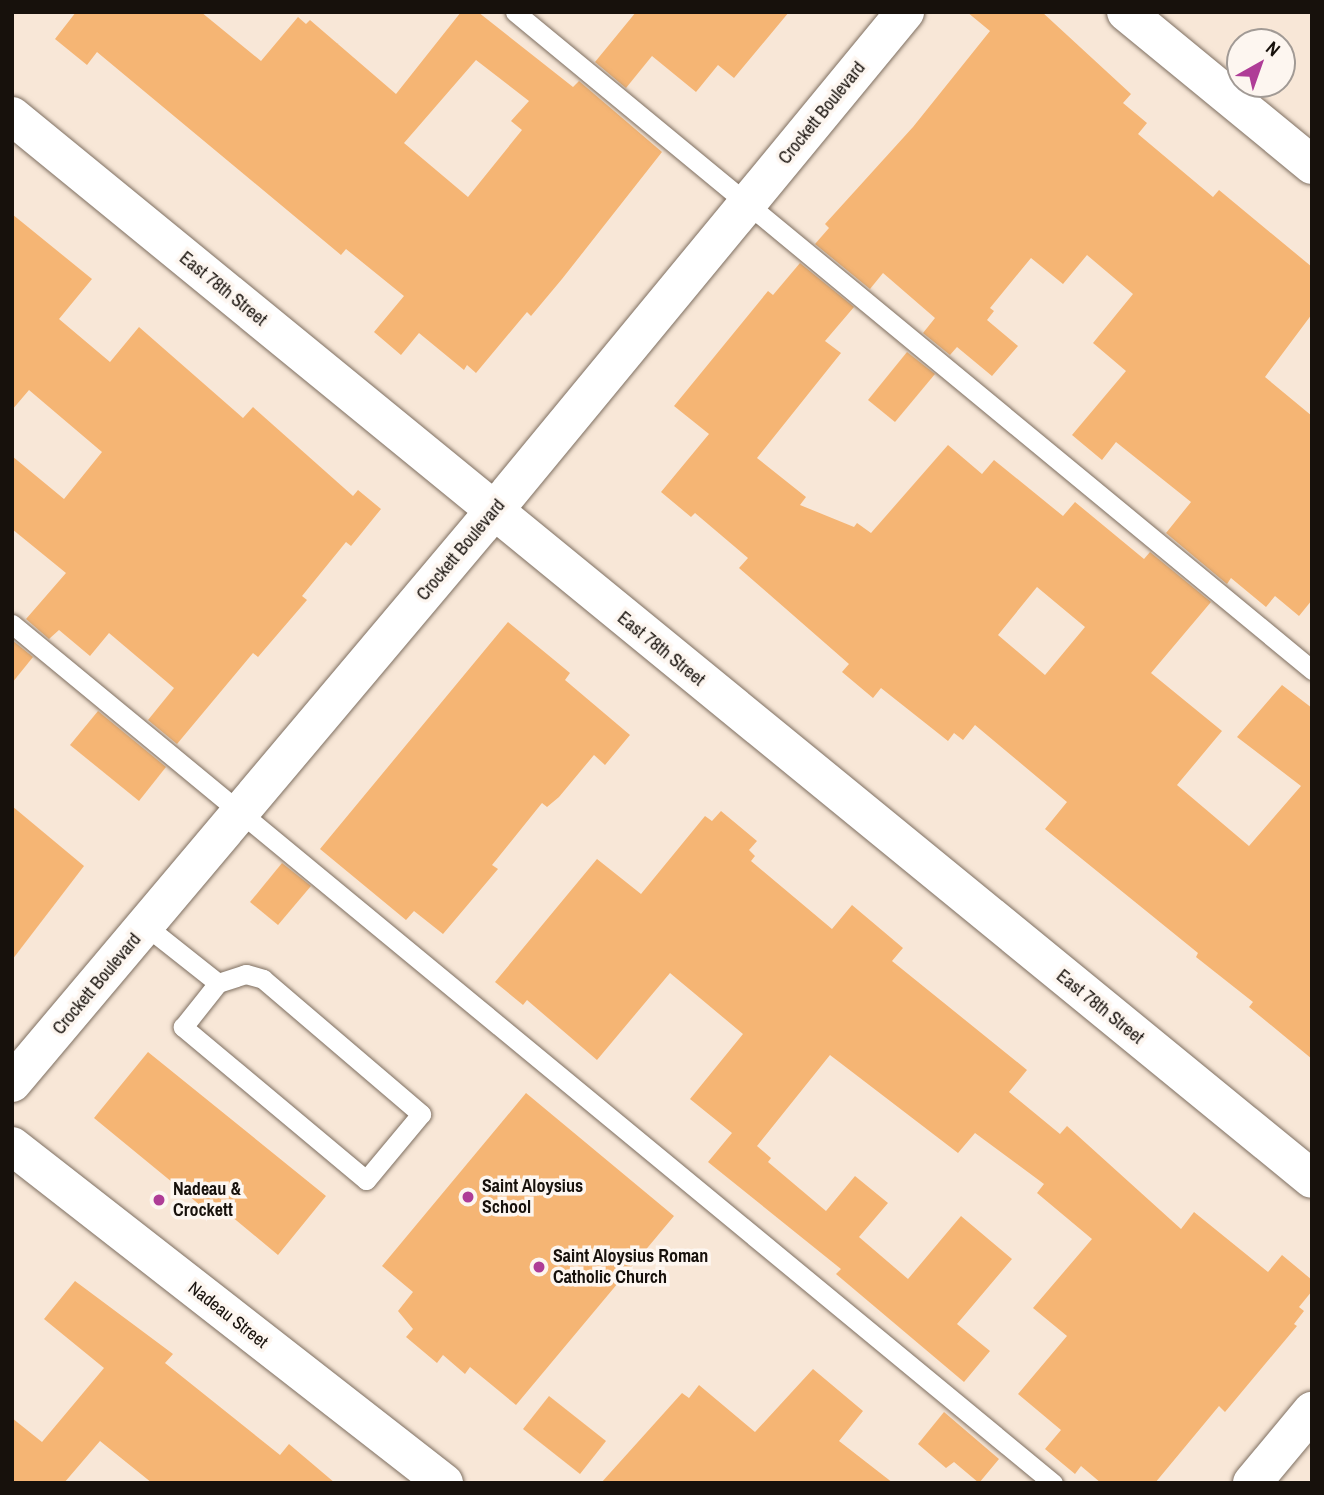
<!DOCTYPE html>
<html>
<head>
<meta charset="utf-8">
<style>
  body { margin:0 }
  #map { position:relative; width:1324px; height:1495px; overflow:hidden; background:#f8e7d7; font-family:"Archivo Narrow",sans-serif }
  div>[style] { position:absolute }
  [style*='--x'] { left:calc(var(--x)*1px); top:calc(var(--y)*1px); width:calc(var(--w)*1px); rotate:calc(var(--a)*1deg) }
  .building>* { inset:0; background:#f5b574 }
  .roads { filter:drop-shadow(0 0 2px #7e6f61) drop-shadow(0 0 2px #7e6f61) }
  .lane>* { height:19px; margin:-9.5px; padding:0 9.5px; transform-origin:9.5px; border-radius:9.5px; background:#fff }
  .street>* { height:38px; margin:-19px; padding:0 19px; transform-origin:19px; border-radius:19px; background:#fff }
  .secondary>* { height:38px; margin:-19px; padding:0 19px; transform-origin:19px; border-radius:19px; background:#fff }
  .dots>* { width:19px; height:19px; translate:-50% -50%; box-sizing:border-box; border:4px solid #fdf6f0; border-radius:50% }
  span { translate:-50% -50%; white-space:nowrap; text-align:center; line-height:1.15; -webkit-text-stroke:7px #fdf6f0; paint-order:stroke }
  .street-label { font-size:18px; color:#17110c }
  .poi-label { font-size:18px; color:#17110c; font-weight:700 }
  .left { translate:0 -50%; text-align:left }
  .frame { position:absolute; inset:0; border:14px solid #17110c; pointer-events:none }
  .north { position:absolute; left:1226px; top:28px; width:70px; height:70px; box-sizing:border-box; background:#fdf6f0; border:2px solid #a19a95; border-radius:50%; rotate:40deg; font-size:19px; font-weight:700; line-height:28px; text-align:center; color:#17110c }
  .north::after { content:''; display:block; margin:auto; width:24px; height:32px; background:#af3d97; clip-path:polygon(50% 0,100% 100%,50% 72%,0 100%) }
</style>
</head>
<body>
<div id="map">
  <div class="building">
    <div style="clip-path:polygon(evenodd,76px 12px,201px 12px,261px 61px,298px 17px,306px 24px,310px 20px,396px 94px,461px 12px,478px 12px,573px 87px,579px 81px,662px 152px,562px 279px,531px 316px,527px 312px,476px 373px,467px 365px,464px 370px,419px 333px,401px 355px,374px 332px,404px 296px,346px 249px,341px 255px,97px 52px,87px 65px,55px 39px,76px 12px,476px 60px,529px 101px,511px 121px,522px 130px,468px 197px,404px 143px,476px 60px)"></div>
    <div style="clip-path:polygon(636px 12px,789px 12px,734px 78px,718px 65px,696px 92px,652px 56px,626px 88px,595px 62px)"></div>
    <div style="clip-path:polygon(967px 12px,1042px 12px,1131px 94px,1123px 103px,1147px 123px,1138px 134px,1213px 197px,1219px 190px,1312px 267px,1312px 314px,1265px 377px,1312px 416px,1312px 600px,1299px 616px,1275px 596px,1266px 607px,1231px 578px,1227px 584px,1166px 533px,1191px 502px,1116px 442px,1102px 460px,1072px 435px,1126px 371px,1093px 343px,1133px 294px,1087px 255px,1063px 284px,1031px 258px,990px 308px,994px 311px,987px 320px,1018px 346px,992px 376px,957px 347px,950px 355px,923px 333px,935px 318px,883px 273px,870px 289px,815px 244px,829px 228px,825px 224px,913px 127px,990px 31px)"></div>
    <div style="clip-path:polygon(12px 214px,92px 279px,59px 319px,110px 362px,139px 327px,243px 418px,253px 407px,353px 496px,358px 490px,381px 509px,351px 546px,346px 542px,302px 596px,307px 600px,258px 657px,253px 653px,177px 744px,148px 720px,174px 688px,109px 633px,90px 656px,59px 630px,49px 639px,26px 619px,66px 573px,12px 529px,12px 456px,64px 499px,102px 452px,29px 390px,12px 410px)"></div>
    <div style="clip-path:polygon(evenodd,800px 263px,854px 307px,825px 341px,841px 353px,757px 458px,806px 497px,800px 505px,854px 527px,857px 523px,871px 533px,948px 445px,982px 474px,994px 460px,1063px 516px,1075px 502px,1144px 559px,1150px 552px,1211px 602px,1151px 673px,1222px 731px,1177px 785px,1249px 846px,1301px 786px,1237px 737px,1282px 685px,1312px 708px,1312px 1059px,1249px 1007px,1253px 1002px,1196px 957px,1198px 953px,1045px 829px,1067px 802px,975px 725px,963px 740px,954px 733px,948px 741px,881px 688px,873px 698px,842px 672px,849px 664px,739px 568px,748px 558px,695px 513px,691px 517px,661px 492px,709px 434px,674px 406px,768px 291px,773px 295px,800px 263px,1037px 587px,1085px 627px,1045px 675px,998px 635px,1037px 587px)"></div>
    <div style="clip-path:polygon(907px 352px,935px 374px,895px 422px,868px 400px)"></div>
    <div style="clip-path:polygon(508px 622px,570px 673px,565px 680px,630px 735px,605px 765px,594px 755px,559px 797px,547px 807px,542px 803px,492px 865px,498px 869px,443px 934px,414px 911px,406px 920px,320px 849px)"></div>
    <div style="clip-path:polygon(12px 640px,33px 657px,12px 683px)"></div>
    <div style="clip-path:polygon(98px 711px,166px 767px,139px 801px,70px 745px)"></div>
    <div style="clip-path:polygon(12px 806px,84px 866px,12px 960px)"></div>
    <div style="clip-path:polygon(721px 811px,757px 841px,749px 850px,755px 856px,751px 861px,832px 929px,852px 905px,903px 948px,892px 961px,1027px 1070px,1009px 1092px,1060px 1134px,1067px 1126px,1181px 1229px,1194px 1212px,1268px 1272px,1282px 1255px,1312px 1280px,1312px 1291px,1299px 1307px,1304px 1311px,1294px 1324px,1297px 1326px,1225px 1412px,1219px 1406px,1155px 1483px,1101px 1483px,1081px 1466px,1075px 1474px,1045px 1449px,1061px 1430px,1018px 1394px,1067px 1336px,1033px 1308px,1092px 1239px,1037px 1193px,1044px 1184px,975px 1133px,958px 1153px,830px 1055px,757px 1146px,771px 1158px,768px 1162px,826px 1211px,855px 1176px,888px 1203px,859px 1237px,908px 1279px,961px 1216px,1012px 1259px,957px 1324px,990px 1351px,964px 1382px,836px 1274px,841px 1269px,708px 1162px,732px 1133px,690px 1099px,743px 1034px,670px 973px,597px 1060px,527px 1000px,523px 1005px,495px 982px,597px 859px,641px 894px,705px 816px,712px 821px)"></div>
    <div style="clip-path:polygon(282px 863px,311px 886px,278px 925px,250px 902px)"></div>
    <div style="clip-path:polygon(148px 1052px,326px 1196px,278px 1255px,213px 1201px,206px 1210px,94px 1118px)"></div>
    <div style="clip-path:polygon(526px 1093px,674px 1216px,516px 1405px,470px 1367px,465px 1374px,443px 1355px,437px 1363px,406px 1337px,413px 1329px,398px 1311px,413px 1292px,382px 1266px)"></div>
    <div style="clip-path:polygon(75px 1281px,173px 1354px,165px 1363px,280px 1455px,289px 1444px,335px 1483px,152px 1483px,100px 1441px,64px 1483px,12px 1483px,12px 1418px,42px 1442px,104px 1368px,44px 1319px)"></div>
    <div style="clip-path:polygon(813px 1369px,863px 1411px,839px 1441px,893px 1483px,601px 1483px,682px 1393px,689px 1398px,699px 1385px,755px 1432px)"></div>
    <div style="clip-path:polygon(549px 1396px,606px 1441px,580px 1474px,523px 1429px)"></div>
    <div style="clip-path:polygon(944px 1412px,999px 1459px,979px 1483px,954px 1462px,946px 1468px,918px 1444px)"></div>
  </div>
  <div class="roads">
    <div class="lane">
      <div style="--x:515;--y:12;--w:1034;--a:39.54"></div>
      <div style="--x:12;--y:624;--w:1350;--a:39.53"></div>
      <div style="--x:146;--y:926;--w:92;--a:38.4"></div>
      <div style="--x:246;--y:974;--w:18;--a:16"></div>
      <div style="--x:263;--y:979;--w:208;--a:40.5"></div>
      <div style="--x:421;--y:1114;--w:86;--a:129.8"></div>
      <div style="--x:366;--y:1180;--w:239;--a:-140.1"></div>
      <div style="--x:183;--y:1027;--w:56;--a:-51.5"></div>
      <div style="--x:218;--y:983;--w:29;--a:-18"></div>
    </div>
    <div class="street">
      <div style="--x:1126;--y:12;--w:241;--a:39.4"></div>
      <div style="--x:12;--y:116;--w:1679;--a:39.27"></div>
      <div style="--x:12;--y:1083;--w:747;--a:-49.89"></div>
      <div style="--x:493;--y:512;--w:648;--a:-50.51"></div>
      <div style="--x:1252;--y:1483;--w:94;--a:-50.2"></div>
    </div>
    <div class="secondary">
      <div style="--x:12;--y:1146;--w:548;--a:37.96"></div>
    </div>
  </div>
  <div class="dots">
    <div style="left:468px;top:1197px;background:#af3d97"></div>
    <div style="left:159px;top:1200px;background:#af3d97"></div>
    <div style="left:539px;top:1267px;background:#af3d97"></div>
  </div>
  <div class="street-label">
    <span style="left:822px;top:113px;rotate:-51deg">Crockett Boulevard</span>
    <span style="left:223px;top:289px;rotate:39deg">East 78th Street</span>
    <span style="left:461px;top:550px;rotate:-50deg">Crockett Boulevard</span>
    <span style="left:661px;top:649px;rotate:39deg">East 78th Street</span>
    <span style="left:97px;top:984px;rotate:-50deg">Crockett Boulevard</span>
    <span style="left:1100px;top:1007px;rotate:39deg">East 78th Street</span>
    <span style="left:228px;top:1315px;rotate:38deg">Nadeau Street</span>
  </div>
  <div class="poi-label">
    <span class="left" style="left:482px;top:1197px">Saint Aloysius<br>School</span>
    <span class="left" style="left:173px;top:1200px">Nadeau &amp;<br>Crockett</span>
    <span class="left" style="left:553px;top:1267px">Saint Aloysius Roman<br>Catholic Church</span>
  </div>
  <div class="frame"></div>
  <div class="north">N</div>
</div>
</body>
</html>
